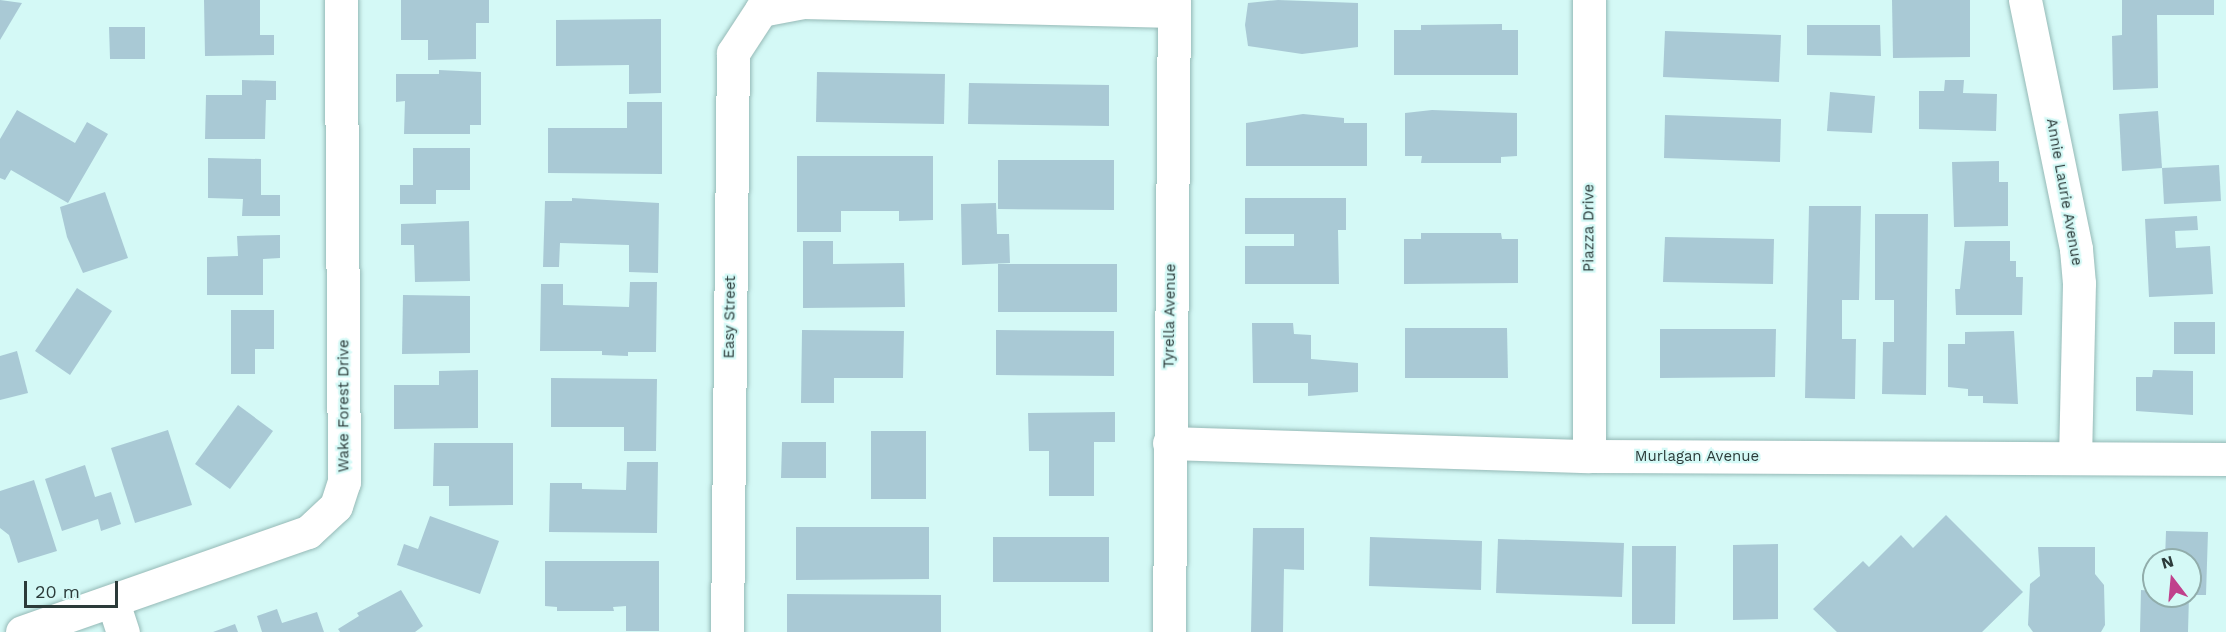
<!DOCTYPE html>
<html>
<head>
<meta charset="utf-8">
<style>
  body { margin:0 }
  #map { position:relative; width:2226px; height:632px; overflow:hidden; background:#d4f9f6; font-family:"Work Sans",sans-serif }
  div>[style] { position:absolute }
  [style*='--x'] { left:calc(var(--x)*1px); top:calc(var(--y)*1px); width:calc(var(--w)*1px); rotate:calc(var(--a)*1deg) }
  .building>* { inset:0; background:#a9c9d5 }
  .roads { filter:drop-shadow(0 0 2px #95b9b6) drop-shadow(0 0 2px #95b9b6) }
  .minor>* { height:33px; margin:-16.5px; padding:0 16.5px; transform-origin:16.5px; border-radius:16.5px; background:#fff }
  span { translate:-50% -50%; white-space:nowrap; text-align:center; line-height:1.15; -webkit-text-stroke:4.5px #d4f9f6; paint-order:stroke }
  .street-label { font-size:15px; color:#2c3b3a }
  .north { position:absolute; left:2142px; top:548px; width:60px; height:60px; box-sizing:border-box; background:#d4f9f6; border:2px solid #91adab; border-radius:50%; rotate:344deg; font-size:16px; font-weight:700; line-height:24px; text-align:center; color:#2c3b3a }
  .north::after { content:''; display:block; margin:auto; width:21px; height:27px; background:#c0418c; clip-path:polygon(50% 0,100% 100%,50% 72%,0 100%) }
  .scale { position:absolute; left:24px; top:581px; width:94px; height:27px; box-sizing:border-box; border:3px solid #2c3b3a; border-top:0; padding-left:8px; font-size:18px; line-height:21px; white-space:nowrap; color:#2c3b3a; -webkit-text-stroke:4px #d4f9f6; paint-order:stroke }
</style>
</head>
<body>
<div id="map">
  <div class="building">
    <div style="clip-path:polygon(0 0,22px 3px,0 40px)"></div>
    <div style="clip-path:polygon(204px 0,260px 0,260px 35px,274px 35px,274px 55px,205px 56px)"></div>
    <div style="clip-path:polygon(401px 0,489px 0,489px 23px,476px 23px,476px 59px,428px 60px,428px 40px,401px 40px)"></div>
    <div style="clip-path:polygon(1278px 0,1358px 3px,1358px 47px,1302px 54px,1248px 46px,1245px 25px,1248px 3px)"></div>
    <div style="clip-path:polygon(1892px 0,1970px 0,1970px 57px,1893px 58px)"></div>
    <div style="clip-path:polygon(2122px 0,2214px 0,2214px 15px,2157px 15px,2158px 88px,2113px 90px,2112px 36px,2122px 35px)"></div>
    <div style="clip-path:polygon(661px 19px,661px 93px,629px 94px,629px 65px,556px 66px,556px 20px)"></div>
    <div style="clip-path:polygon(1502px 24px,1502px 30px,1518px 30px,1518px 75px,1394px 75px,1394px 30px,1421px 30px,1421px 25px)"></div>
    <div style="clip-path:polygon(1807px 25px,1880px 25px,1881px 56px,1807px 55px)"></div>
    <div style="clip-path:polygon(109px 27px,145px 27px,145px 59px,110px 59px)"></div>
    <div style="clip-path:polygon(1665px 31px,1781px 35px,1779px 82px,1663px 77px)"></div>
    <div style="clip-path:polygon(439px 70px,481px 72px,481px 125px,470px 125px,470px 134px,404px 134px,405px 101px,396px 102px,396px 74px,439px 74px)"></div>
    <div style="clip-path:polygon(817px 72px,945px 74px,944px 124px,816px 122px)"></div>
    <div style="clip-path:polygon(242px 80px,276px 81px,276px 100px,266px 100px,265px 139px,205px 139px,206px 95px,242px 95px)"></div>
    <div style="clip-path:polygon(1945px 80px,1964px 80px,1963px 93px,1997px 94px,1996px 131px,1919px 129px,1919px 91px,1944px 91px)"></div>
    <div style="clip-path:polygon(969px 83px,1109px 85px,1109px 126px,968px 124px)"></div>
    <div style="clip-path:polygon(1830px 92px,1875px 96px,1872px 133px,1827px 131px)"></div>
    <div style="clip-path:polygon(627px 102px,662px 102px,662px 174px,548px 173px,548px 128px,627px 128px)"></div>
    <div style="clip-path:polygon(17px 110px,75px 143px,87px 122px,108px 134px,68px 203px,11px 170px,5px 180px,0 178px,0 139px)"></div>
    <div style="clip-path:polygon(1432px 110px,1517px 113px,1517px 156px,1501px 157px,1501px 163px,1421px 163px,1422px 156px,1405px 156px,1405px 113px)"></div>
    <div style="clip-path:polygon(2158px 111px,2162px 168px,2122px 171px,2119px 114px)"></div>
    <div style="clip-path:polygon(1303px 114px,1344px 118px,1344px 123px,1367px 123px,1367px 166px,1246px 166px,1246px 123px)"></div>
    <div style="clip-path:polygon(1665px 115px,1781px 119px,1780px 162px,1664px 158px)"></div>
    <div style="clip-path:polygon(413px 148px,470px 148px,470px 190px,436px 190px,436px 204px,400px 204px,400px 185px,413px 185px)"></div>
    <div style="clip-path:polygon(797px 156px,933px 156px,933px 220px,899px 221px,899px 211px,841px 211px,841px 232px,797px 232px)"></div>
    <div style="clip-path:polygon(208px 158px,261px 159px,261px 195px,280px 195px,280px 216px,242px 216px,243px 199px,208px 198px)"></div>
    <div style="clip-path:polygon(998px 160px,1114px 160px,1114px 210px,998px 209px)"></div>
    <div style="clip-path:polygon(1999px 161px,1999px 182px,2008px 182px,2008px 226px,1954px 227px,1952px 162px)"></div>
    <div style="clip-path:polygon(2219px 165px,2221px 201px,2164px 204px,2162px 168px)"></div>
    <div style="clip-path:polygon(105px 192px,128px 258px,83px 273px,67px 237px,60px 207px)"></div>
    <div style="clip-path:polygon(572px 198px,659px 203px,658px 273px,629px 272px,629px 245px,560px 243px,559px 267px,543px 267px,545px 201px,572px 201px)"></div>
    <div style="clip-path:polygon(1245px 198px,1346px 198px,1346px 230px,1338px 230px,1339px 284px,1245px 284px,1245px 246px,1294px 246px,1294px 234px,1245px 234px)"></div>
    <div style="clip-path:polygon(996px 203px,997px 234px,1009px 234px,1010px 263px,962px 265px,961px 204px)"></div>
    <div style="clip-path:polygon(1809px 206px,1861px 206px,1859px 300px,1842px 300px,1842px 339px,1856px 339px,1855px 399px,1805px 398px)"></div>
    <div style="clip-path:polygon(1875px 214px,1928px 214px,1926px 395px,1882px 394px,1883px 342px,1894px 342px,1894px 300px,1875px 300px)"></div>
    <div style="clip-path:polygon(2197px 216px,2198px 230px,2175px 231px,2176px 248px,2210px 246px,2213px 294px,2149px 297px,2145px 219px)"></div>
    <div style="clip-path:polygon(469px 221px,470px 281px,415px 282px,414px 245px,401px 245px,401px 224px)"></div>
    <div style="clip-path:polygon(1421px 233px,1501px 233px,1502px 239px,1518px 239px,1518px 283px,1404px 284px,1404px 239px,1421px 239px)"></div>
    <div style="clip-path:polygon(280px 235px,280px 258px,263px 259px,263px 295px,207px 295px,207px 257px,238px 256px,237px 236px)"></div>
    <div style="clip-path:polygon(1665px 237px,1774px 239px,1773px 284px,1663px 282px)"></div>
    <div style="clip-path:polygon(803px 241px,833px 241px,833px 264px,904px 263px,905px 307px,803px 308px)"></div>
    <div style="clip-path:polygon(1965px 241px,2010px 241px,2010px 261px,2016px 261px,2016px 277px,2023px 277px,2022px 315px,1956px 315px,1955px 289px,1960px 289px)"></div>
    <div style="clip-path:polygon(998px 264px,1117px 264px,1117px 312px,998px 312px)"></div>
    <div style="clip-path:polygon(630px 282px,657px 282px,656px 352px,628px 352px,628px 356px,602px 355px,602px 351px,540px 351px,541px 284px,563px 284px,563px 305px,629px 307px)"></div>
    <div style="clip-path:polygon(77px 288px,112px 311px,70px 375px,35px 351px)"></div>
    <div style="clip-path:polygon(403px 295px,470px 296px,470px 353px,402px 354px)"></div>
    <div style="clip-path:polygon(231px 310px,274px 310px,274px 349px,255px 349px,255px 374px,231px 374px)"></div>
    <div style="clip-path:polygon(2174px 322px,2215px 322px,2215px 354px,2174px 354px)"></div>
    <div style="clip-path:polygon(1252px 323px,1293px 323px,1294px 334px,1311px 335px,1311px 359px,1358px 363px,1358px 392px,1308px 396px,1308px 383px,1253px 383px)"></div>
    <div style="clip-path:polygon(1405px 328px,1507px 328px,1508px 378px,1405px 378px)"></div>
    <div style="clip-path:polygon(1660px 329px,1776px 329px,1775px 377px,1660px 378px)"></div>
    <div style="clip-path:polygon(802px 330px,904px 331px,903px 378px,834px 378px,834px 403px,801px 403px)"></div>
    <div style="clip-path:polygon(996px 330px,1114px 331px,1114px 376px,996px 375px)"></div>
    <div style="clip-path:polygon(2014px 331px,2018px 404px,1983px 403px,1983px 396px,1968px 396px,1968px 389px,1948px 387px,1948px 344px,1965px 344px,1965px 332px)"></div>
    <div style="clip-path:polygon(17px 351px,28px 393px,0 400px,0 356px)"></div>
    <div style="clip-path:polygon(478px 370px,478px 428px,394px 429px,394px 385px,439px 385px,439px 371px)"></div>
    <div style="clip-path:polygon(2153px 370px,2193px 371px,2193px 415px,2136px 411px,2136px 377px,2152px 377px)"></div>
    <div style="clip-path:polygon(551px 378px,657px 379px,656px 451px,624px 451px,624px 427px,551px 427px)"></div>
    <div style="clip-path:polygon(238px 405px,273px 431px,230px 489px,195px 464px)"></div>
    <div style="clip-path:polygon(1115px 412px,1115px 442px,1094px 442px,1094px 496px,1049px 496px,1049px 451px,1029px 451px,1028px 413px)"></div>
    <div style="clip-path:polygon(168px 430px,192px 505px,135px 523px,111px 448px)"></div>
    <div style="clip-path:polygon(871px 431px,926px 431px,926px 499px,871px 499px)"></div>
    <div style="clip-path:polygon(782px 442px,826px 442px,826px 478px,781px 478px)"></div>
    <div style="clip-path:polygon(434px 443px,513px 443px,513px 505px,449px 506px,449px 486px,433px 486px)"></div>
    <div style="clip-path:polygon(627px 462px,658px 462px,657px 533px,549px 532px,550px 483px,582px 483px,582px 489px,626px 490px)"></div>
    <div style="clip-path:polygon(85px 465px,95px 497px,111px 492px,121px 524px,101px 531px,98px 519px,62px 531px,45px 479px)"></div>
    <div style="clip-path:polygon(34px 480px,57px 551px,18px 563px,9px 535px,0 528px,0 491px)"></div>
    <div style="clip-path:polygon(1946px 515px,2023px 592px,1982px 632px,1837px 632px,1813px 609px,1863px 561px,1869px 567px,1901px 535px,1913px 548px)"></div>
    <div style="clip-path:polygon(430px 516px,499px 541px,480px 594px,397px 565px,404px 544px,418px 549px)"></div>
    <div style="clip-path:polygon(796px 527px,929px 527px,929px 579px,796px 580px)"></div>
    <div style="clip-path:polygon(1253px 528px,1304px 528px,1304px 570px,1284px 569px,1283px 632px,1251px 632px)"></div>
    <div style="clip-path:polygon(2166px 531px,2208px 532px,2206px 595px,2190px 595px,2190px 560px,2165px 560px)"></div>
    <div style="clip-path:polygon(993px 537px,1109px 537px,1109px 582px,993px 582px)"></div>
    <div style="clip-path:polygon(1370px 537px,1482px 541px,1481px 590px,1369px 586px)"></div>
    <div style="clip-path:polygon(1498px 539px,1624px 543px,1622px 597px,1496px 593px)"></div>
    <div style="clip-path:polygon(1778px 544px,1778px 619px,1733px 620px,1733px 545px)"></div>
    <div style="clip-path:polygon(1632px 546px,1676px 546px,1675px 624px,1632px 624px)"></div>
    <div style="clip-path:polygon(2038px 547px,2095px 547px,2095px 574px,2104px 585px,2105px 625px,2101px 632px,2033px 632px,2028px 625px,2030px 584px,2040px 576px)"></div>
    <div style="clip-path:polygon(545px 561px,659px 561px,659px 631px,626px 631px,626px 606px,613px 607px,614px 611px,557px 611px,557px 607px,545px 606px)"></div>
    <div style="clip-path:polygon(401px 590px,423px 626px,415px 632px,340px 632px,338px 629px,359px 616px,357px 613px)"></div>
    <div style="clip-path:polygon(2141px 590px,2154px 591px,2154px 596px,2189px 596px,2188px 632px,2140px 632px)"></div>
    <div style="clip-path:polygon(787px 594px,941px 595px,941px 632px,787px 632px)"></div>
    <div style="clip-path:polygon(277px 609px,282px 623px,317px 612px,324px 632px,262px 632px,257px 616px)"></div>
    <div style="clip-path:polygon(235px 624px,238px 632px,213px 632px)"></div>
  </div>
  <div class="roads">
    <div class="minor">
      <div style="--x:2025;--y:0;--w:254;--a:78.4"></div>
      <div style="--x:2076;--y:249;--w:34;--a:85"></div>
      <div style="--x:2079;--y:283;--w:175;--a:91.3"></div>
      <div style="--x:761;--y:10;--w:43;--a:-10.8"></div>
      <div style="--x:803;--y:2;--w:371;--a:1.4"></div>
      <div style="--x:1169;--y:443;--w:420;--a:1.8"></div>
      <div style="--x:1589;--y:456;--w:637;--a:0.27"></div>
      <div style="--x:1589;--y:456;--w:456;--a:-90"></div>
      <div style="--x:113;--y:602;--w:32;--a:72"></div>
      <div style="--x:22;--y:632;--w:303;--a:-19.3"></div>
      <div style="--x:308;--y:532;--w:38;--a:-43"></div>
      <div style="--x:336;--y:506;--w:25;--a:-72"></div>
      <div style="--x:344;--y:482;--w:482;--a:-90.4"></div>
      <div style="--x:727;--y:632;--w:579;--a:-89.41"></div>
      <div style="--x:733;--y:53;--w:51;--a:-56.9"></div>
      <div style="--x:1169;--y:632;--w:632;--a:-89.55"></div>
    </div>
  </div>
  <div class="street-label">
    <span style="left:2064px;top:192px;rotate:80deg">Annie Laurie Avenue</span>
    <span style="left:1589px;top:228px;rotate:-90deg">Piazza Drive</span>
    <span style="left:1170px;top:316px;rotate:-89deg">Tyrella Avenue</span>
    <span style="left:730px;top:317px;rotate:-89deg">Easy Street</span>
    <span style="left:344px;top:406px;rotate:-90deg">Wake Forest Drive</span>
    <span style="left:1697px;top:457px">Murlagan Avenue</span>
  </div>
  <div class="north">N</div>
  <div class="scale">20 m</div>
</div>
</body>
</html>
